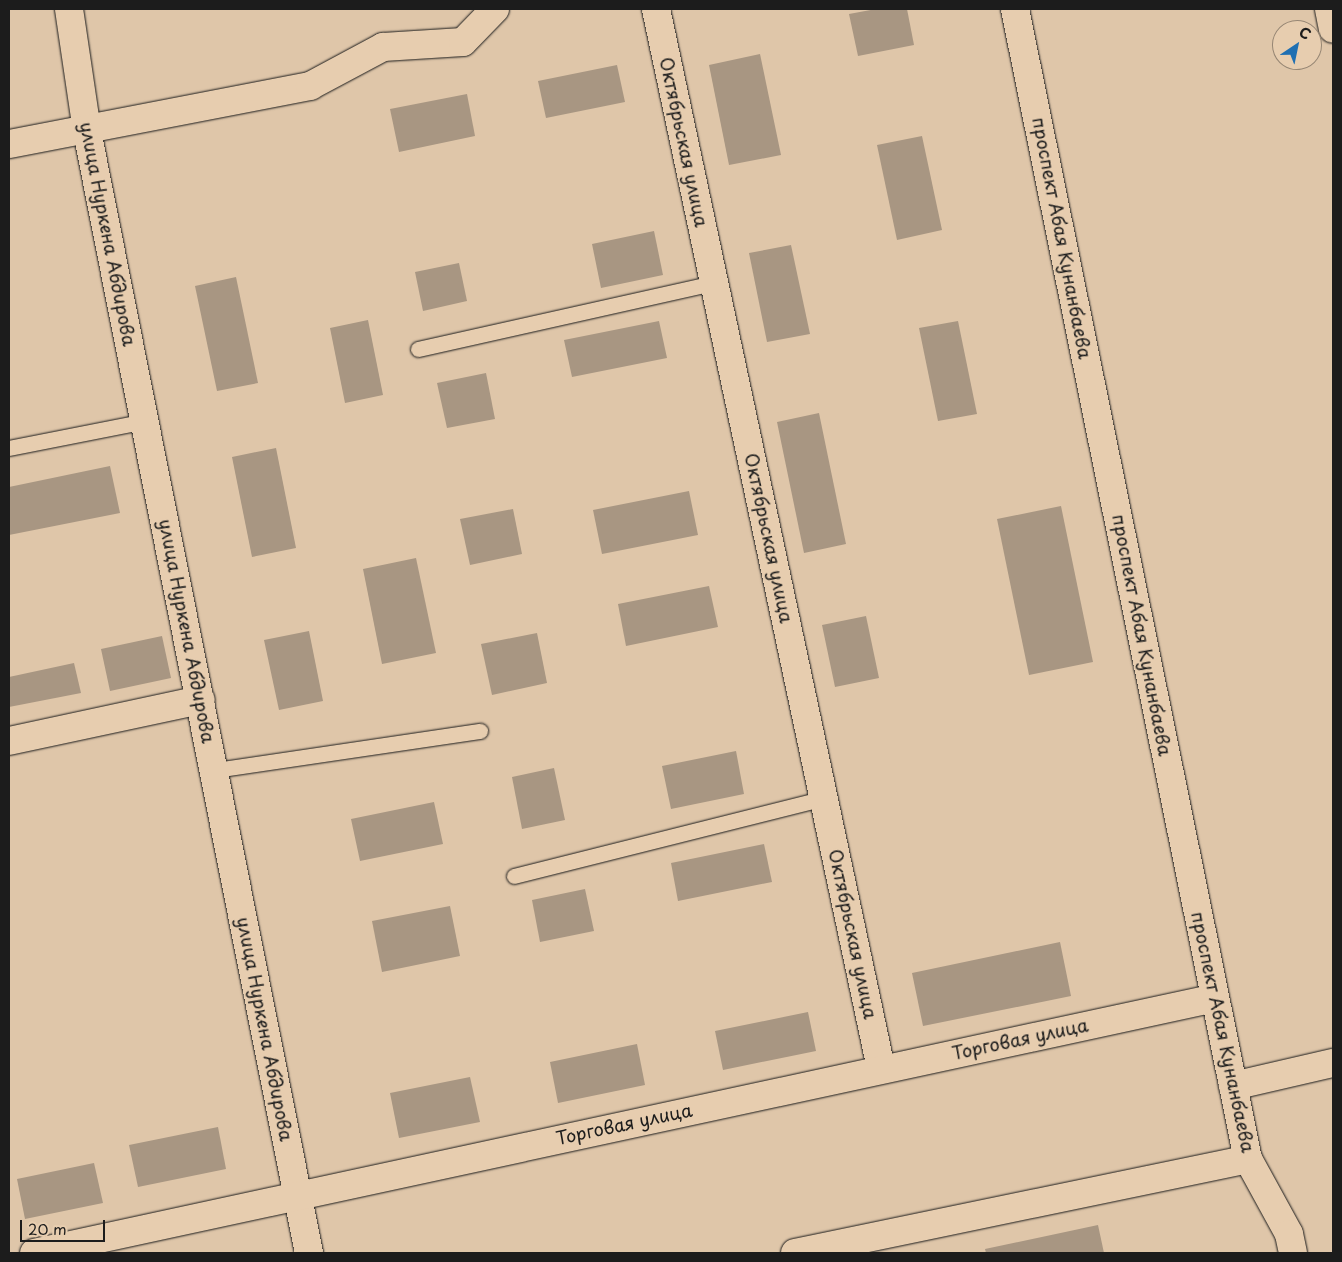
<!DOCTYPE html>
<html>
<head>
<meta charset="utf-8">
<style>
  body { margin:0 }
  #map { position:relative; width:1342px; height:1262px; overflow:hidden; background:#dfc6a9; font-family:"Playpen Sans",sans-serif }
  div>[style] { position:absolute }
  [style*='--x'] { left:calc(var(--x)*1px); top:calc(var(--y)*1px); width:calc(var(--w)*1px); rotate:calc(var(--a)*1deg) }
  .building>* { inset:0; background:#a89682 }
  .roads { filter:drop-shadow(0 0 1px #1c1c1c) drop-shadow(0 0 1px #1c1c1c) }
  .lane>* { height:15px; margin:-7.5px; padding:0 7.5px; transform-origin:7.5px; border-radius:7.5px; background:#e7cdaf }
  .street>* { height:28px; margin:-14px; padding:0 14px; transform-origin:14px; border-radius:14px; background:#e7cdaf }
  span { translate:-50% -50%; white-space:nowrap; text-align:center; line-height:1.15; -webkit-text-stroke:4px #e7cdaf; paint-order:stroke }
  .street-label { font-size:18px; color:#1c1c1c }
  .frame { position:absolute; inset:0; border:10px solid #1c1c1c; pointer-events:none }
  .north { position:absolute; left:1272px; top:20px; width:50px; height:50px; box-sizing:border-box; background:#e7cdaf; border:1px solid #968674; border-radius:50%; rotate:34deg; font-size:14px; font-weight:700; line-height:20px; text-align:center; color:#1c1c1c }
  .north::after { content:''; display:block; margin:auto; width:18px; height:22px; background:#1f6fb2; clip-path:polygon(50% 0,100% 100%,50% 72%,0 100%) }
  .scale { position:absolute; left:20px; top:1220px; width:85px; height:22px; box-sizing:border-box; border:2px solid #1c1c1c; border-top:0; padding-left:6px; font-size:15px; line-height:18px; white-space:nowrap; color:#1c1c1c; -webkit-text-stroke:4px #e7cdaf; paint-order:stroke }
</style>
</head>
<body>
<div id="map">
  <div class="building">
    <div style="clip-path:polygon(876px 9px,907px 9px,914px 45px,858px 56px,849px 14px)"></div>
    <div style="clip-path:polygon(760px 54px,781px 155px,729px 165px,709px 65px)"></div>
    <div style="clip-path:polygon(617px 65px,625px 102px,546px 118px,538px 81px)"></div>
    <div style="clip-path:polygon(467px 94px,475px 136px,399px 152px,390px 109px)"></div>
    <div style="clip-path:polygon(922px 136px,942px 230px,897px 240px,877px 145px)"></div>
    <div style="clip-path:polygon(654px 231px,663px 275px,601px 288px,592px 244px)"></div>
    <div style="clip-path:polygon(791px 245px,810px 334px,767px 342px,749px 253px)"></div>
    <div style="clip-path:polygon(459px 263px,467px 301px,423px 311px,415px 272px)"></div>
    <div style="clip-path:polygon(236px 277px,258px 383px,217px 391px,195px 286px)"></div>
    <div style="clip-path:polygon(368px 320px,383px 395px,345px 403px,330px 328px)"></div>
    <div style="clip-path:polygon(659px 321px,667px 358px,572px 377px,564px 340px)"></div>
    <div style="clip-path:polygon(958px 321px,977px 414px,938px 421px,919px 328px)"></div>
    <div style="clip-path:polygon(486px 373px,495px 419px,447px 428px,437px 383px)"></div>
    <div style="clip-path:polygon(819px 413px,846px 544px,804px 553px,777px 422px)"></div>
    <div style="clip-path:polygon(276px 448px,296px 548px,252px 557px,232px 457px)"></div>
    <div style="clip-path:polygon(110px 466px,120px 513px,9px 535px,9px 487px)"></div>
    <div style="clip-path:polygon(689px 491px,698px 535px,602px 554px,593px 510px)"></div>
    <div style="clip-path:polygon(1061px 506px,1093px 662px,1029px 675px,997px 519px)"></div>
    <div style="clip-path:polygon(513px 509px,522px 554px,470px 565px,460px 519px)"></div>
    <div style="clip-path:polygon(416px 558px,436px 653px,382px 664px,363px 569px)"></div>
    <div style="clip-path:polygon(709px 586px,718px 627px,626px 646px,618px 604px)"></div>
    <div style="clip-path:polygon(866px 616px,879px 678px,835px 687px,822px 625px)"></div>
    <div style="clip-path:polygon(309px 631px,323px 701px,279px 710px,264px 640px)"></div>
    <div style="clip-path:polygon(537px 633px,547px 683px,492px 695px,481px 644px)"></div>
    <div style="clip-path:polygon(162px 636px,171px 678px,110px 691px,101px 649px)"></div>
    <div style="clip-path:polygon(74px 663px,81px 693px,9px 707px,9px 677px)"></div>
    <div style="clip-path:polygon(736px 751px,744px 794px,671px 809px,662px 766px)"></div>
    <div style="clip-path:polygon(554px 768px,565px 820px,522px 829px,512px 777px)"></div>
    <div style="clip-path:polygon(434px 802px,443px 844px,360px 861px,351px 819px)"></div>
    <div style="clip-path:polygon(764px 844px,772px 882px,678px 901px,671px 863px)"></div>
    <div style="clip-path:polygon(585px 889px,594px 931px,540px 942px,532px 900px)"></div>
    <div style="clip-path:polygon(450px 906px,460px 956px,382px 972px,372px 921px)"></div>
    <div style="clip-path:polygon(1060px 942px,1071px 996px,923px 1026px,912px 973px)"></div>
    <div style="clip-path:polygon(808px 1012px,816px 1051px,723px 1070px,715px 1031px)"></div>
    <div style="clip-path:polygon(637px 1044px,645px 1085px,558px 1103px,550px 1062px)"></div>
    <div style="clip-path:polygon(470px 1077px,480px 1122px,399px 1138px,390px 1093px)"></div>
    <div style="clip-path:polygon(218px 1127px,226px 1169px,138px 1187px,129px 1145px)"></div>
    <div style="clip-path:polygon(94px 1163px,103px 1203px,25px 1219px,17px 1179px)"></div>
    <div style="clip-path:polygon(1098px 1225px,1104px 1253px,986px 1253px,985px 1249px)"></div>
  </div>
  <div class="roads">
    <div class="lane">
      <div style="--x:418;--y:349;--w:303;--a:-12.6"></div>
      <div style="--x:9;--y:448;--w:139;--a:-11.2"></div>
      <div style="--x:215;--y:770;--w:268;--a:-8.4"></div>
      <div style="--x:514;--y:876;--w:320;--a:-14.1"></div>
    </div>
    <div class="street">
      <div style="--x:69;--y:9;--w:123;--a:81.6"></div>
      <div style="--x:87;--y:131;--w:1144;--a:78.81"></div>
      <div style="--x:656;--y:9;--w:1083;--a:78.01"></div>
      <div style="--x:1015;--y:9;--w:1173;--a:78.55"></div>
      <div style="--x:1248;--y:1159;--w:85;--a:61.3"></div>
      <div style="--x:1289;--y:1234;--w:19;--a:78"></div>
      <div style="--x:1329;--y:9;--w:20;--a:79"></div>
      <div style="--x:9;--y:144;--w:307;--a:-10.9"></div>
      <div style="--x:310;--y:86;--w:83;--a:-28.1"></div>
      <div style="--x:383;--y:47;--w:80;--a:-3.6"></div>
      <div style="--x:463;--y:42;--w:46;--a:-45.9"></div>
      <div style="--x:9;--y:741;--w:196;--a:-12.1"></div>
      <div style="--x:1233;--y:1086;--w:103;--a:-13"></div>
      <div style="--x:34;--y:1253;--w:1208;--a:-12.18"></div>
      <div style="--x:795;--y:1253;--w:463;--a:-11.7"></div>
    </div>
  </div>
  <div class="street-label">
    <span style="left:684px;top:142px;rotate:78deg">Октябрьская улица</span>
    <span style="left:108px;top:234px;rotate:79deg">улица Нуркена Абдирова</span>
    <span style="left:1062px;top:238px;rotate:79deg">проспект Абая Кунанбаева</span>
    <span style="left:769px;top:538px;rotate:78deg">Октябрьская улица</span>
    <span style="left:187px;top:631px;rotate:79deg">улица Нуркена Абдирова</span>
    <span style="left:1142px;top:635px;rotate:79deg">проспект Абая Кунанбаева</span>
    <span style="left:853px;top:934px;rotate:78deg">Октябрьская улица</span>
    <span style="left:265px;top:1029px;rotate:79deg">улица Нуркена Абдирова</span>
    <span style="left:1223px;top:1032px;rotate:78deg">проспект Абая Кунанбаева</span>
    <span style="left:1020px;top:1039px;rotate:-12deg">Торговая улица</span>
    <span style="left:624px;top:1124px;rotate:-12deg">Торговая улица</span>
  </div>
  <div class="frame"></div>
  <div class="north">С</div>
  <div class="scale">20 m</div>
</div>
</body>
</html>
